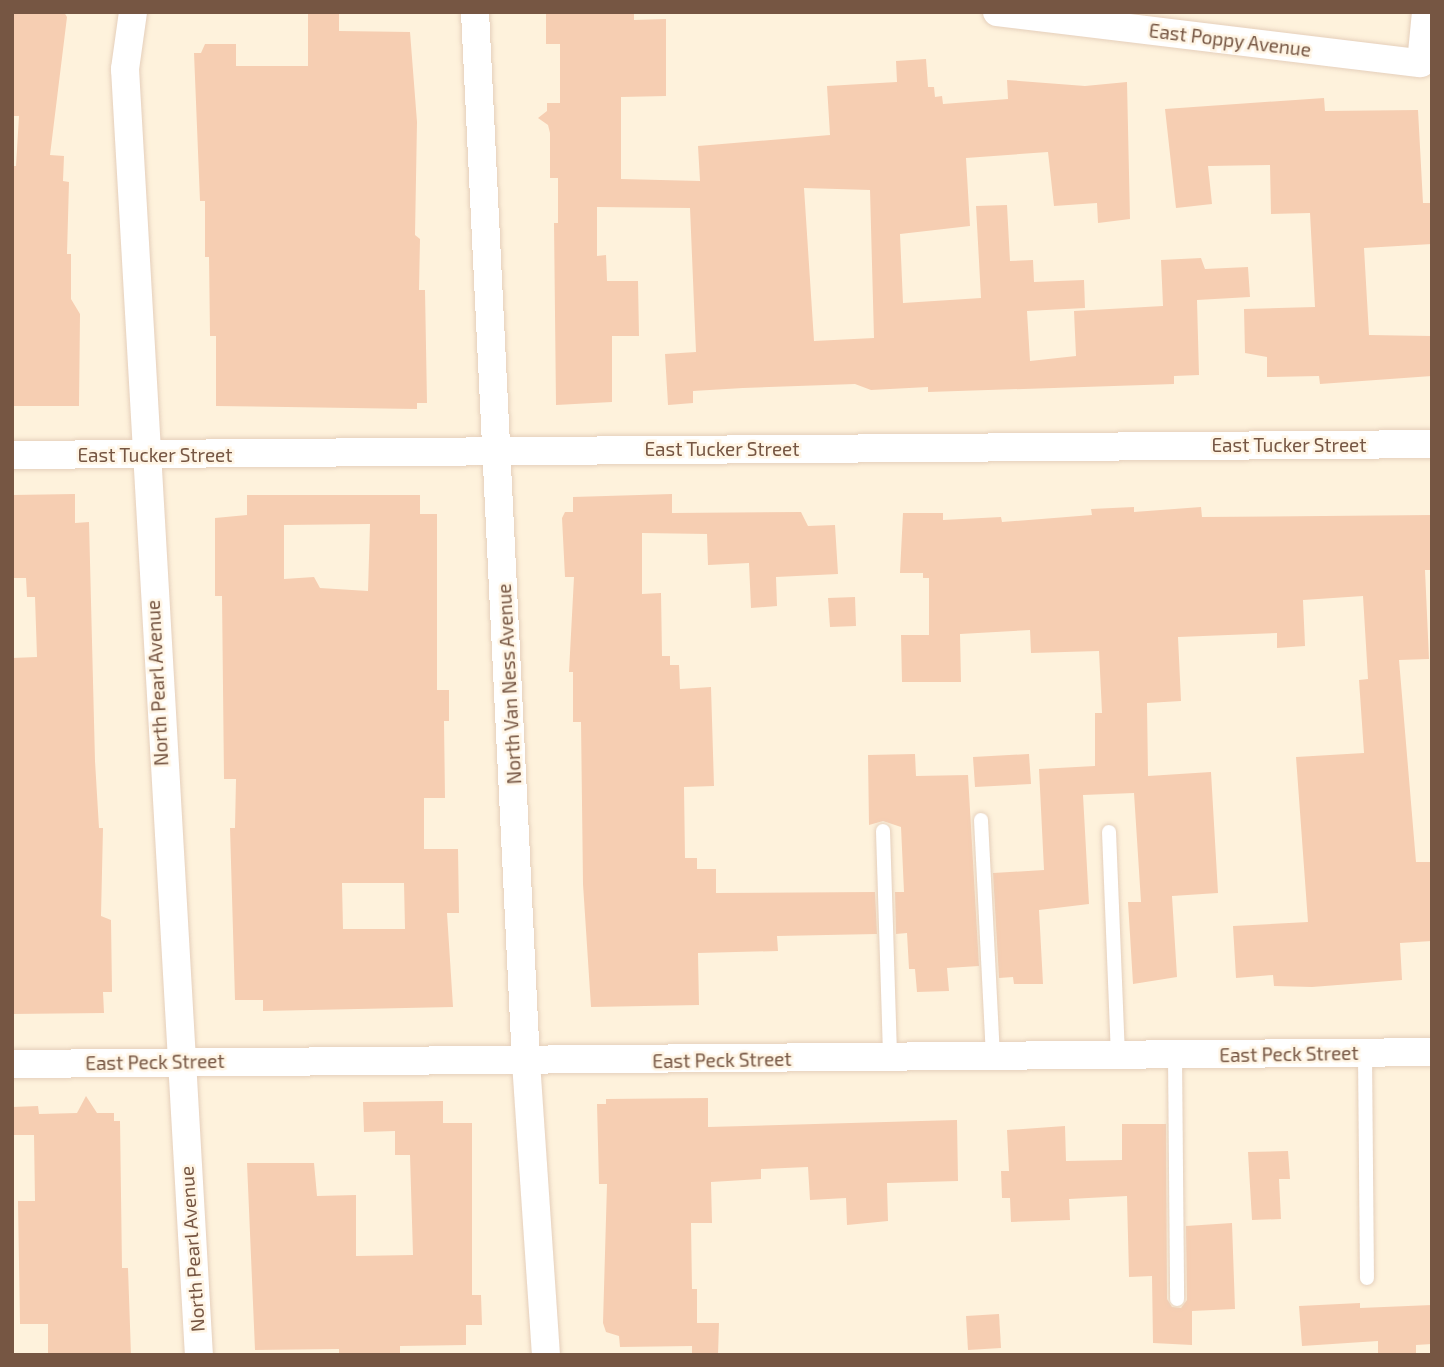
<!DOCTYPE html>
<html>
<head>
<meta charset="utf-8">
<style>
  body { margin:0 }
  #map { position:relative; width:1444px; height:1367px; overflow:hidden; background:#fef2dc; font-family:"Exo 2",sans-serif }
  div>[style] { position:absolute }
  [style*='--x'] { left:calc(var(--x)*1px); top:calc(var(--y)*1px); width:calc(var(--w)*1px); rotate:calc(var(--a)*1deg) }
  .building>* { inset:0; background:#f6ceb2 }
  .roads { filter:drop-shadow(0 0 2px #e5cfbb) drop-shadow(0 0 2px #e5cfbb) }
  .service>* { height:14px; margin:-7px; padding:0 7px; transform-origin:7px; border-radius:7px; background:#fff }
  .minor>* { height:28px; margin:-14px; padding:0 14px; transform-origin:14px; border-radius:14px; background:#fff }
  span { translate:-50% -50%; white-space:nowrap; text-align:center; line-height:1.15; -webkit-text-stroke:5px #fff5e5; paint-order:stroke }
  .street-label { font-size:19px; color:#765643 }
  .frame { position:absolute; inset:0; border:14px solid #765643; pointer-events:none }
</style>
</head>
<body>
<div id="map">
  <div class="building">
    <div style="clip-path:polygon(12px 12px,64px 12px,67px 17px,50px 155px,64px 156px,63px 181px,69px 182px,67px 254px,71px 254px,71px 299px,80px 314px,79px 406px,12px 406px,12px 166px,16px 166px,19px 116px,14px 116px,12px 99px)"></div>
    <div style="clip-path:polygon(308px 12px,339px 12px,339px 31px,410px 32px,417px 122px,415px 235px,420px 239px,419px 290px,425px 290px,427px 403px,417px 403px,417px 409px,216px 406px,216px 336px,210px 336px,209px 257px,205px 257px,205px 201px,200px 201px,194px 53px,201px 53px,205px 44px,236px 44px,236px 66px,308px 66px)"></div>
    <div style="clip-path:polygon(evenodd,546px 12px,634px 12px,634px 20px,666px 19px,666px 96px,621px 97px,621px 179px,700px 181px,698px 146px,830px 135px,827px 86px,897px 82px,896px 61px,926px 59px,928px 87px,934px 87px,935px 97px,942px 96px,943px 104px,1008px 99px,1007px 80px,1085px 86px,1127px 82px,1130px 219px,1098px 223px,1097px 203px,1054px 206px,1048px 152px,966px 158px,970px 226px,900px 234px,903px 303px,981px 298px,976px 206px,1007px 205px,1010px 261px,1033px 260px,1034px 282px,1084px 280px,1085px 308px,1027px 311px,1030px 361px,1076px 356px,1074px 311px,1163px 306px,1161px 260px,1201px 258px,1205px 269px,1248px 267px,1250px 297px,1197px 300px,1199px 375px,1174px 376px,1174px 384px,928px 392px,928px 387px,871px 390px,855px 384px,743px 388px,693px 391px,693px 403px,668px 405px,665px 354px,696px 352px,690px 208px,597px 207px,597px 256px,606px 255px,607px 281px,638px 281px,639px 336px,612px 336px,612px 402px,556px 405px,554px 223px,558px 223px,558px 178px,550px 178px,550px 133px,548px 125px,538px 118px,547px 111px,547px 103px,560px 103px,560px 44px,546px 44px,546px 12px,804px 188px,870px 190px,874px 338px,814px 341px,804px 188px)"></div>
    <div style="clip-path:polygon(1324px 98px,1325px 111px,1418px 110px,1423px 203px,1432px 203px,1432px 244px,1364px 248px,1369px 335px,1432px 336px,1432px 376px,1320px 384px,1319px 376px,1267px 377px,1267px 357px,1245px 353px,1244px 309px,1315px 307px,1310px 213px,1271px 214px,1270px 165px,1208px 166px,1212px 204px,1176px 208px,1165px 109px)"></div>
    <div style="clip-path:polygon(75px 494px,75px 523px,89px 522px,95px 761px,99px 828px,103px 828px,101px 916px,111px 920px,112px 992px,103px 992px,104px 1013px,12px 1014px,12px 658px,37px 657px,35px 597px,27px 597px,26px 578px,12px 578px,12px 495px)"></div>
    <div style="clip-path:polygon(672px 494px,672px 513px,801px 512px,808px 526px,835px 525px,838px 574px,776px 577px,777px 606px,751px 608px,749px 563px,708px 565px,707px 534px,642px 533px,642px 594px,661px 593px,662px 656px,670px 656px,670px 665px,679px 665px,680px 689px,711px 687px,714px 786px,684px 787px,685px 858px,697px 858px,697px 869px,716px 869px,716px 893px,875px 892px,877px 934px,777px 936px,778px 951px,698px 953px,699px 1005px,591px 1007px,583px 884px,581px 722px,573px 722px,573px 672px,569px 672px,574px 577px,565px 577px,562px 518px,565px 512px,573px 512px,573px 497px)"></div>
    <div style="clip-path:polygon(evenodd,247px 495px,420px 495px,420px 514px,437px 514px,437px 690px,449px 690px,449px 721px,444px 721px,445px 798px,424px 798px,424px 849px,458px 849px,459px 913px,447px 913px,453px 1007px,263px 1011px,263px 1000px,235px 1000px,230px 828px,235px 828px,236px 779px,224px 779px,222px 596px,215px 596px,215px 518px,247px 515px,247px 495px,370px 524px,368px 591px,320px 588px,314px 577px,284px 579px,284px 525px,370px 524px,247px 495px,342px 883px,404px 883px,405px 929px,343px 929px,342px 883px)"></div>
    <div style="clip-path:polygon(1134px 507px,1134px 512px,1201px 507px,1202px 517px,1432px 515px,1432px 570px,1425px 570px,1429px 659px,1399px 660px,1416px 862px,1432px 862px,1432px 941px,1400px 943px,1402px 980px,1312px 987px,1274px 986px,1273px 975px,1236px 978px,1233px 926px,1308px 922px,1296px 757px,1364px 753px,1359px 680px,1368px 679px,1363px 596px,1303px 600px,1305px 646px,1277px 648px,1277px 633px,1178px 637px,1181px 701px,1147px 703px,1148px 776px,1211px 772px,1218px 893px,1172px 896px,1177px 977px,1133px 984px,1128px 902px,1141px 902px,1134px 793px,1083px 795px,1089px 904px,1039px 910px,1043px 984px,1014px 984px,1013px 977px,999px 978px,993px 873px,1044px 870px,1039px 769px,1095px 766px,1095px 713px,1102px 713px,1099px 651px,1031px 653px,1030px 630px,960px 634px,961px 682px,902px 682px,901px 635px,929px 635px,929px 578px,923px 578px,923px 573px,900px 573px,903px 513px,943px 513px,943px 520px,1001px 517px,1002px 522px,1092px 515px,1091px 509px)"></div>
    <div style="clip-path:polygon(855px 597px,856px 626px,830px 627px,828px 598px)"></div>
    <div style="clip-path:polygon(915px 754px,916px 776px,968px 775px,979px 966px,947px 968px,949px 991px,917px 992px,915px 969px,909px 969px,907px 933px,896px 934px,895px 892px,904px 892px,901px 827px,883px 821px,869px 825px,868px 755px)"></div>
    <div style="clip-path:polygon(1029px 754px,1031px 784px,975px 787px,973px 757px)"></div>
    <div style="clip-path:polygon(86px 1096px,97px 1113px,114px 1113px,114px 1121px,120px 1121px,122px 1268px,128px 1268px,131px 1355px,48px 1355px,48px 1324px,20px 1324px,18px 1201px,35px 1201px,34px 1135px,12px 1135px,12px 1107px,38px 1106px,39px 1114px,77px 1113px)"></div>
    <div style="clip-path:polygon(708px 1098px,708px 1127px,957px 1120px,958px 1181px,887px 1183px,888px 1221px,847px 1225px,846px 1198px,810px 1200px,808px 1167px,761px 1169px,761px 1179px,711px 1182px,712px 1223px,691px 1223px,692px 1289px,697px 1289px,697px 1323px,719px 1323px,718px 1355px,692px 1355px,692px 1346px,620px 1347px,619px 1336px,606px 1332px,603px 1323px,607px 1184px,599px 1184px,597px 1104px,606px 1104px,606px 1099px)"></div>
    <div style="clip-path:polygon(443px 1101px,443px 1123px,472px 1123px,472px 1295px,481px 1295px,482px 1325px,466px 1325px,466px 1345px,400px 1346px,400px 1355px,339px 1355px,339px 1349px,255px 1350px,247px 1163px,314px 1163px,317px 1196px,356px 1195px,356px 1256px,413px 1255px,410px 1155px,395px 1155px,395px 1131px,364px 1132px,363px 1102px)"></div>
    <div style="clip-path:polygon(1122px 1124px,1166px 1124px,1167px 1299px,1172px 1307px,1181px 1308px,1187px 1300px,1186px 1226px,1232px 1223px,1235px 1309px,1192px 1311px,1192px 1345px,1153px 1343px,1152px 1276px,1129px 1277px,1127px 1196px,1069px 1199px,1070px 1220px,1011px 1222px,1010px 1198px,1002px 1198px,1001px 1171px,1009px 1171px,1007px 1130px,1065px 1126px,1066px 1161px,1122px 1160px)"></div>
    <div style="clip-path:polygon(1288px 1151px,1290px 1179px,1279px 1179px,1281px 1219px,1252px 1220px,1248px 1152px)"></div>
    <div style="clip-path:polygon(1360px 1303px,1360px 1308px,1432px 1305px,1432px 1344px,1416px 1345px,1416px 1355px,1378px 1355px,1378px 1341px,1302px 1346px,1299px 1306px)"></div>
    <div style="clip-path:polygon(999px 1314px,1001px 1348px,968px 1350px,966px 1316px)"></div>
  </div>
  <div class="roads">
    <div class="service">
      <div style="--x:981;--y:820;--w:237;--a:87.1"></div>
      <div style="--x:883;--y:831;--w:227;--a:88.2"></div>
      <div style="--x:1109;--y:832;--w:223;--a:87.7"></div>
      <div style="--x:1365;--y:1053;--w:225;--a:89.5"></div>
      <div style="--x:1175;--y:1055;--w:244;--a:89.5"></div>
    </div>
    <div class="minor">
      <div style="--x:133;--y:12;--w:58;--a:98"></div>
      <div style="--x:125;--y:69;--w:1288;--a:86.71"></div>
      <div style="--x:475;--y:12;--w:1051;--a:87.22"></div>
      <div style="--x:526;--y:1062;--w:294;--a:86.1"></div>
      <div style="--x:997;--y:12;--w:427;--a:6.9"></div>
      <div style="--x:1421;--y:63;--w:51;--a:-84.4"></div>
      <div style="--x:12;--y:455;--w:1420;--a:-0.44"></div>
      <div style="--x:12;--y:1064;--w:1420;--a:-0.48"></div>
    </div>
  </div>
  <div class="street-label">
    <span style="left:1230px;top:40px;rotate:7deg">East Poppy Avenue</span>
    <span style="left:1289px;top:445px">East Tucker Street</span>
    <span style="left:722px;top:449px">East Tucker Street</span>
    <span style="left:155px;top:455px">East Tucker Street</span>
    <span style="left:157px;top:683px;rotate:-93deg">North Pearl Avenue</span>
    <span style="left:509px;top:684px;rotate:-93deg">North Van Ness Avenue</span>
    <span style="left:1289px;top:1054px;rotate:-1deg">East Peck Street</span>
    <span style="left:722px;top:1060px;rotate:-1deg">East Peck Street</span>
    <span style="left:155px;top:1062px;rotate:-1deg">East Peck Street</span>
    <span style="left:192px;top:1249px;rotate:-94deg">North Pearl Avenue</span>
  </div>
  <div class="frame"></div>
</div>
</body>
</html>
